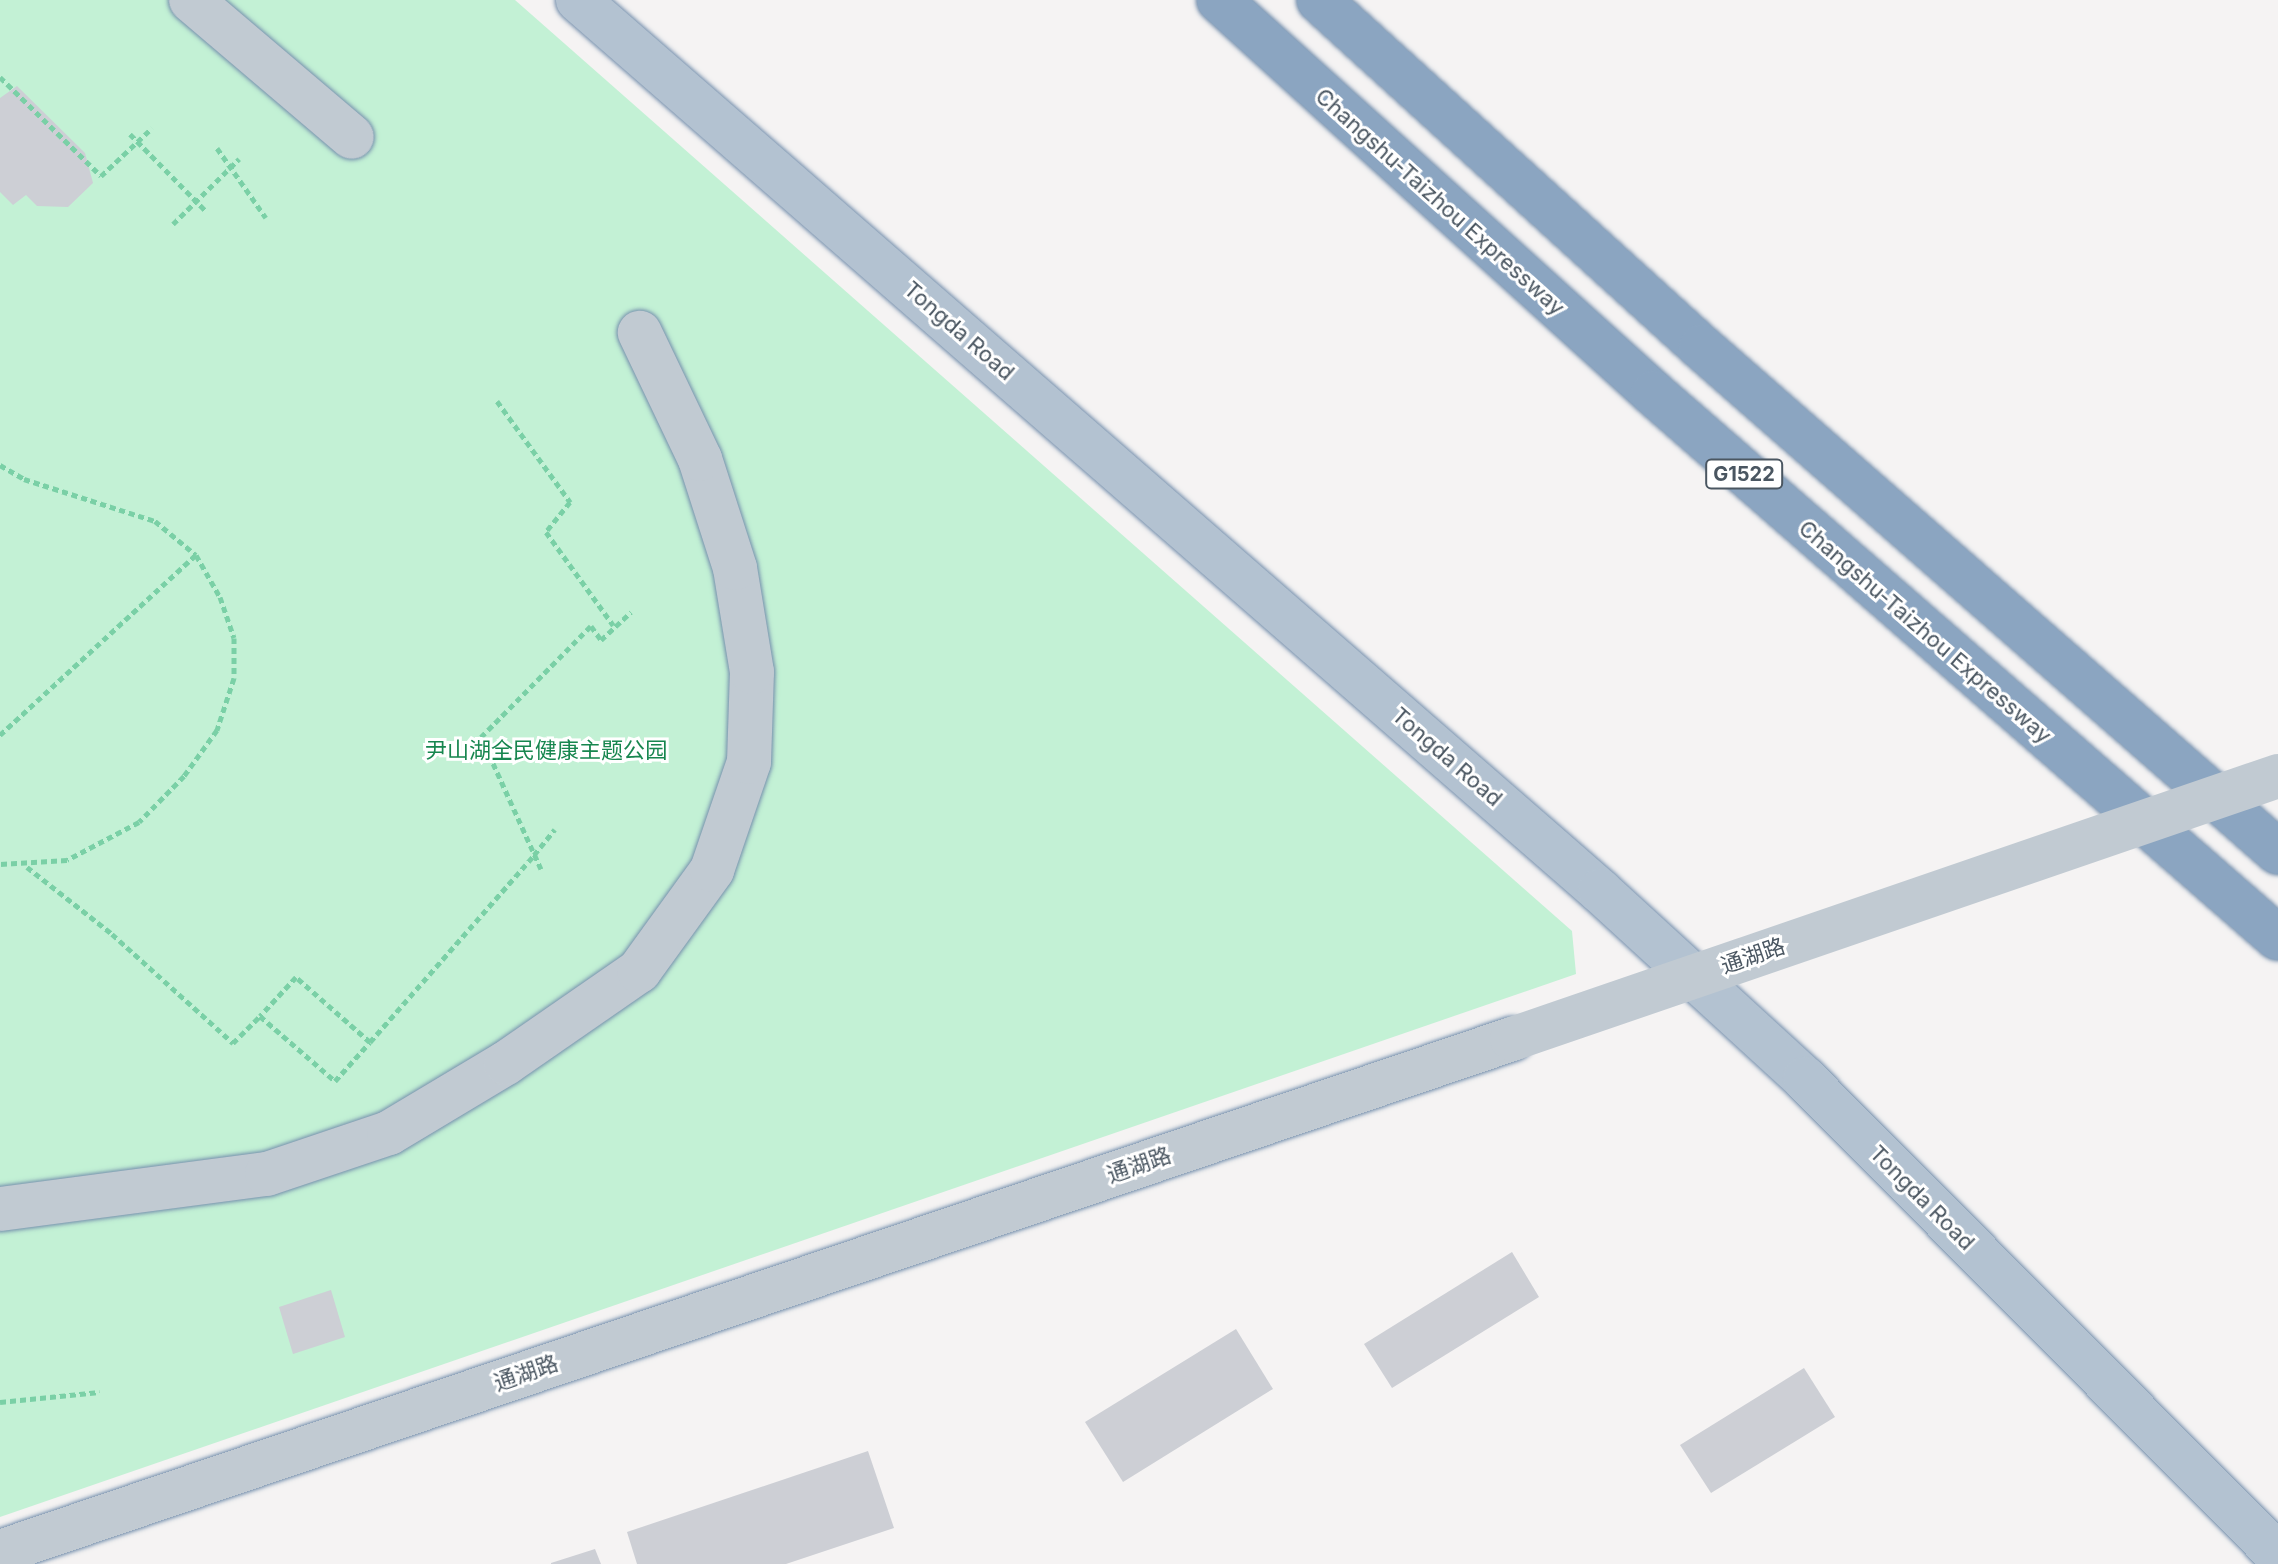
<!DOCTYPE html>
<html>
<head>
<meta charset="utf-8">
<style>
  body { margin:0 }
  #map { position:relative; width:2278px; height:1564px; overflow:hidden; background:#f5f3f3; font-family:Inter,"Noto Sans SC",sans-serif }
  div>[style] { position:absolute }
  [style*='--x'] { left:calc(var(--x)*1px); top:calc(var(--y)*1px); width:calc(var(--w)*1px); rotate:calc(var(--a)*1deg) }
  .green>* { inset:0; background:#c3f1d5 }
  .building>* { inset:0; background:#cdcfd5 }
  .path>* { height:5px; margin-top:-2.5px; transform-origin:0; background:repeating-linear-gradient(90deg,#7ad0a6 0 6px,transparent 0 10px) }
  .roads { filter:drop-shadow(0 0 2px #7690ad) drop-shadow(0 0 2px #7690ad) }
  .minor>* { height:44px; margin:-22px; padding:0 22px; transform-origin:22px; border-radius:22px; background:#c1cad2 }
  .major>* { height:44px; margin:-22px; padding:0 22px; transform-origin:22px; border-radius:22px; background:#b3c2d1 }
  .highway>* { height:44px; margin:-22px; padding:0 22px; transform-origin:22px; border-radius:22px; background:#8ba5c1 }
  .minor-bridge>* { height:44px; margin:-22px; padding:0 22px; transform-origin:22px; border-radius:22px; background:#c1cad2 }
  span { translate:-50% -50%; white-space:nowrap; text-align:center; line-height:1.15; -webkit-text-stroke:6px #fff; paint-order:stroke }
  .shield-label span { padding:2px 6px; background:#fff; border:2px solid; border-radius:6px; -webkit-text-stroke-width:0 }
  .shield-label { font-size:20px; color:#4a5661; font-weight:700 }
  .street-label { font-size:22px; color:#4a5661 }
  .park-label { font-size:22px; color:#17864f }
</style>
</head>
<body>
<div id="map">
  <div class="green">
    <div style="clip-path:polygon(0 0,515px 0,1572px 931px,1576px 974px,0 1517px)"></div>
  </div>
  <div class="building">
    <div style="clip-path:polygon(17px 86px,85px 153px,93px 183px,68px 207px,37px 206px,26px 195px,13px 205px,0 192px,0 98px)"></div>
    <div style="clip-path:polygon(1512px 1252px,1539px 1297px,1392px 1388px,1364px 1344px)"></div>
    <div style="clip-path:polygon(331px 1290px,345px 1337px,293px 1354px,279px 1307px)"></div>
    <div style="clip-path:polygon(1236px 1329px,1273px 1389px,1123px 1482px,1085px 1422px)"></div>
    <div style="clip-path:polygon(1804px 1368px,1835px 1417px,1711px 1493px,1680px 1445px)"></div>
    <div style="clip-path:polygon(868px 1451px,894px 1528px,786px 1564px,637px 1564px,627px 1532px)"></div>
    <div style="clip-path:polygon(595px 1549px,601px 1564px,551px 1564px,551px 1563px)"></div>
  </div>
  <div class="path">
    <div style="--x:0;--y:77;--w:141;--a:44.4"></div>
    <div style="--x:101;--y:176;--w:70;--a:-43.3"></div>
    <div style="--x:130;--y:134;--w:108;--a:45.4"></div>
    <div style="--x:217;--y:148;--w:85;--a:55"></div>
    <div style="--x:173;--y:224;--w:93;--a:-44.6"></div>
    <div style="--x:497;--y:401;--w:125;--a:54.1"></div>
    <div style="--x:570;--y:502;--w:38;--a:129"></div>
    <div style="--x:546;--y:532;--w:115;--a:54.2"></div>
    <div style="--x:0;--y:465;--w:28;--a:30"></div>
    <div style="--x:24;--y:479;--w:138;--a:17.8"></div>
    <div style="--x:155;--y:521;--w:53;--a:39.7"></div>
    <div style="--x:196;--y:555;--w:48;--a:60.3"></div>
    <div style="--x:220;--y:597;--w:43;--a:71.1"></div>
    <div style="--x:234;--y:638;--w:40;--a:90"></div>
    <div style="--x:234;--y:678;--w:55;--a:108.1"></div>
    <div style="--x:217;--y:730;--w:57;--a:125.7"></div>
    <div style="--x:184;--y:776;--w:64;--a:134.4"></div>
    <div style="--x:139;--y:822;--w:81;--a:152.2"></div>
    <div style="--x:67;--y:860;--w:67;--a:176.6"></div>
    <div style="--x:0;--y:735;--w:266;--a:-42.6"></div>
    <div style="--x:27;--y:867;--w:108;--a:38.2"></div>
    <div style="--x:112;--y:934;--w:163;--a:42"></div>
    <div style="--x:233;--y:1043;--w:38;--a:-45"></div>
    <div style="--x:541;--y:869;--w:145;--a:-114.4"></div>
    <div style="--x:481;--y:737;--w:156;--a:-45.3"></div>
    <div style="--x:591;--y:626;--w:17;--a:54"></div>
    <div style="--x:601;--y:640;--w:41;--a:-43"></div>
    <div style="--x:370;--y:1042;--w:98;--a:-138.7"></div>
    <div style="--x:296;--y:977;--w:53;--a:132.7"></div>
    <div style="--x:260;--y:1016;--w:99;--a:40.9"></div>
    <div style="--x:335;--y:1081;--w:52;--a:-48.1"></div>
    <div style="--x:370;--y:1042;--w:249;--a:-48.7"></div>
    <div style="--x:534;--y:855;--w:33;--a:-51"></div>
    <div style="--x:0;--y:1402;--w:100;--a:-5.8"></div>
  </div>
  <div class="roads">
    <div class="minor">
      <div style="--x:191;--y:0;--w:211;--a:40.4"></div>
      <div style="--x:0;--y:1209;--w:269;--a:-7.5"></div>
      <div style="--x:267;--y:1174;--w:129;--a:-18.6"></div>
      <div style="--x:389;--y:1133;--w:136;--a:-30.9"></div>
      <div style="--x:506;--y:1063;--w:162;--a:-34.7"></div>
      <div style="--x:639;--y:971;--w:125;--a:-54.1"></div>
      <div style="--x:712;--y:870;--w:114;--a:-71.1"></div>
      <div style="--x:749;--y:762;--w:90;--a:-88.1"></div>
      <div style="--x:752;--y:672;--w:105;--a:-99.3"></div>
      <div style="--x:735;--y:568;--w:114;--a:-107.8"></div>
      <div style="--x:700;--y:459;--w:140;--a:-115.5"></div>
      <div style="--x:0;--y:1552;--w:1597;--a:-18.74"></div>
    </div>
    <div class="major">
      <div style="--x:578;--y:0;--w:1356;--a:41.08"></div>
      <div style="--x:1600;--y:891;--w:278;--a:42.5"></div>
      <div style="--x:1805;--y:1079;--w:671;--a:45.18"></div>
    </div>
    <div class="highway">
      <div style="--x:1219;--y:0;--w:585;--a:42.16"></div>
      <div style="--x:1653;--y:393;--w:829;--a:41.09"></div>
      <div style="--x:1319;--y:0;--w:516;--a:42.25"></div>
      <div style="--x:1701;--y:347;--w:767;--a:41.19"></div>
    </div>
  </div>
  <div class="minor-bridge">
    <div style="--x:1512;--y:1039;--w:810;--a:-18.95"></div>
  </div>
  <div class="shield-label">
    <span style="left:1744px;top:474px">G1522</span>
  </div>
  <div class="street-label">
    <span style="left:1440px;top:202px;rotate:42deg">Changshu-Taizhou Expressway</span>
    <span style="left:959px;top:331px;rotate:41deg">Tongda Road</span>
    <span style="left:1925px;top:632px;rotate:41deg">Changshu-Taizhou Expressway</span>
    <span style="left:1447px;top:757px;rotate:41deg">Tongda Road</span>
    <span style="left:1753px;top:956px;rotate:-19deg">通湖路</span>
    <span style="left:1139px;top:1165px;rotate:-19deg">通湖路</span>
    <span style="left:1922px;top:1198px;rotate:45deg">Tongda Road</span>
    <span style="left:526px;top:1373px;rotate:-19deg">通湖路</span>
  </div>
  <div class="park-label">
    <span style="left:546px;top:751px">尹山湖全民健康主题公园</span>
  </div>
</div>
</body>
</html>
